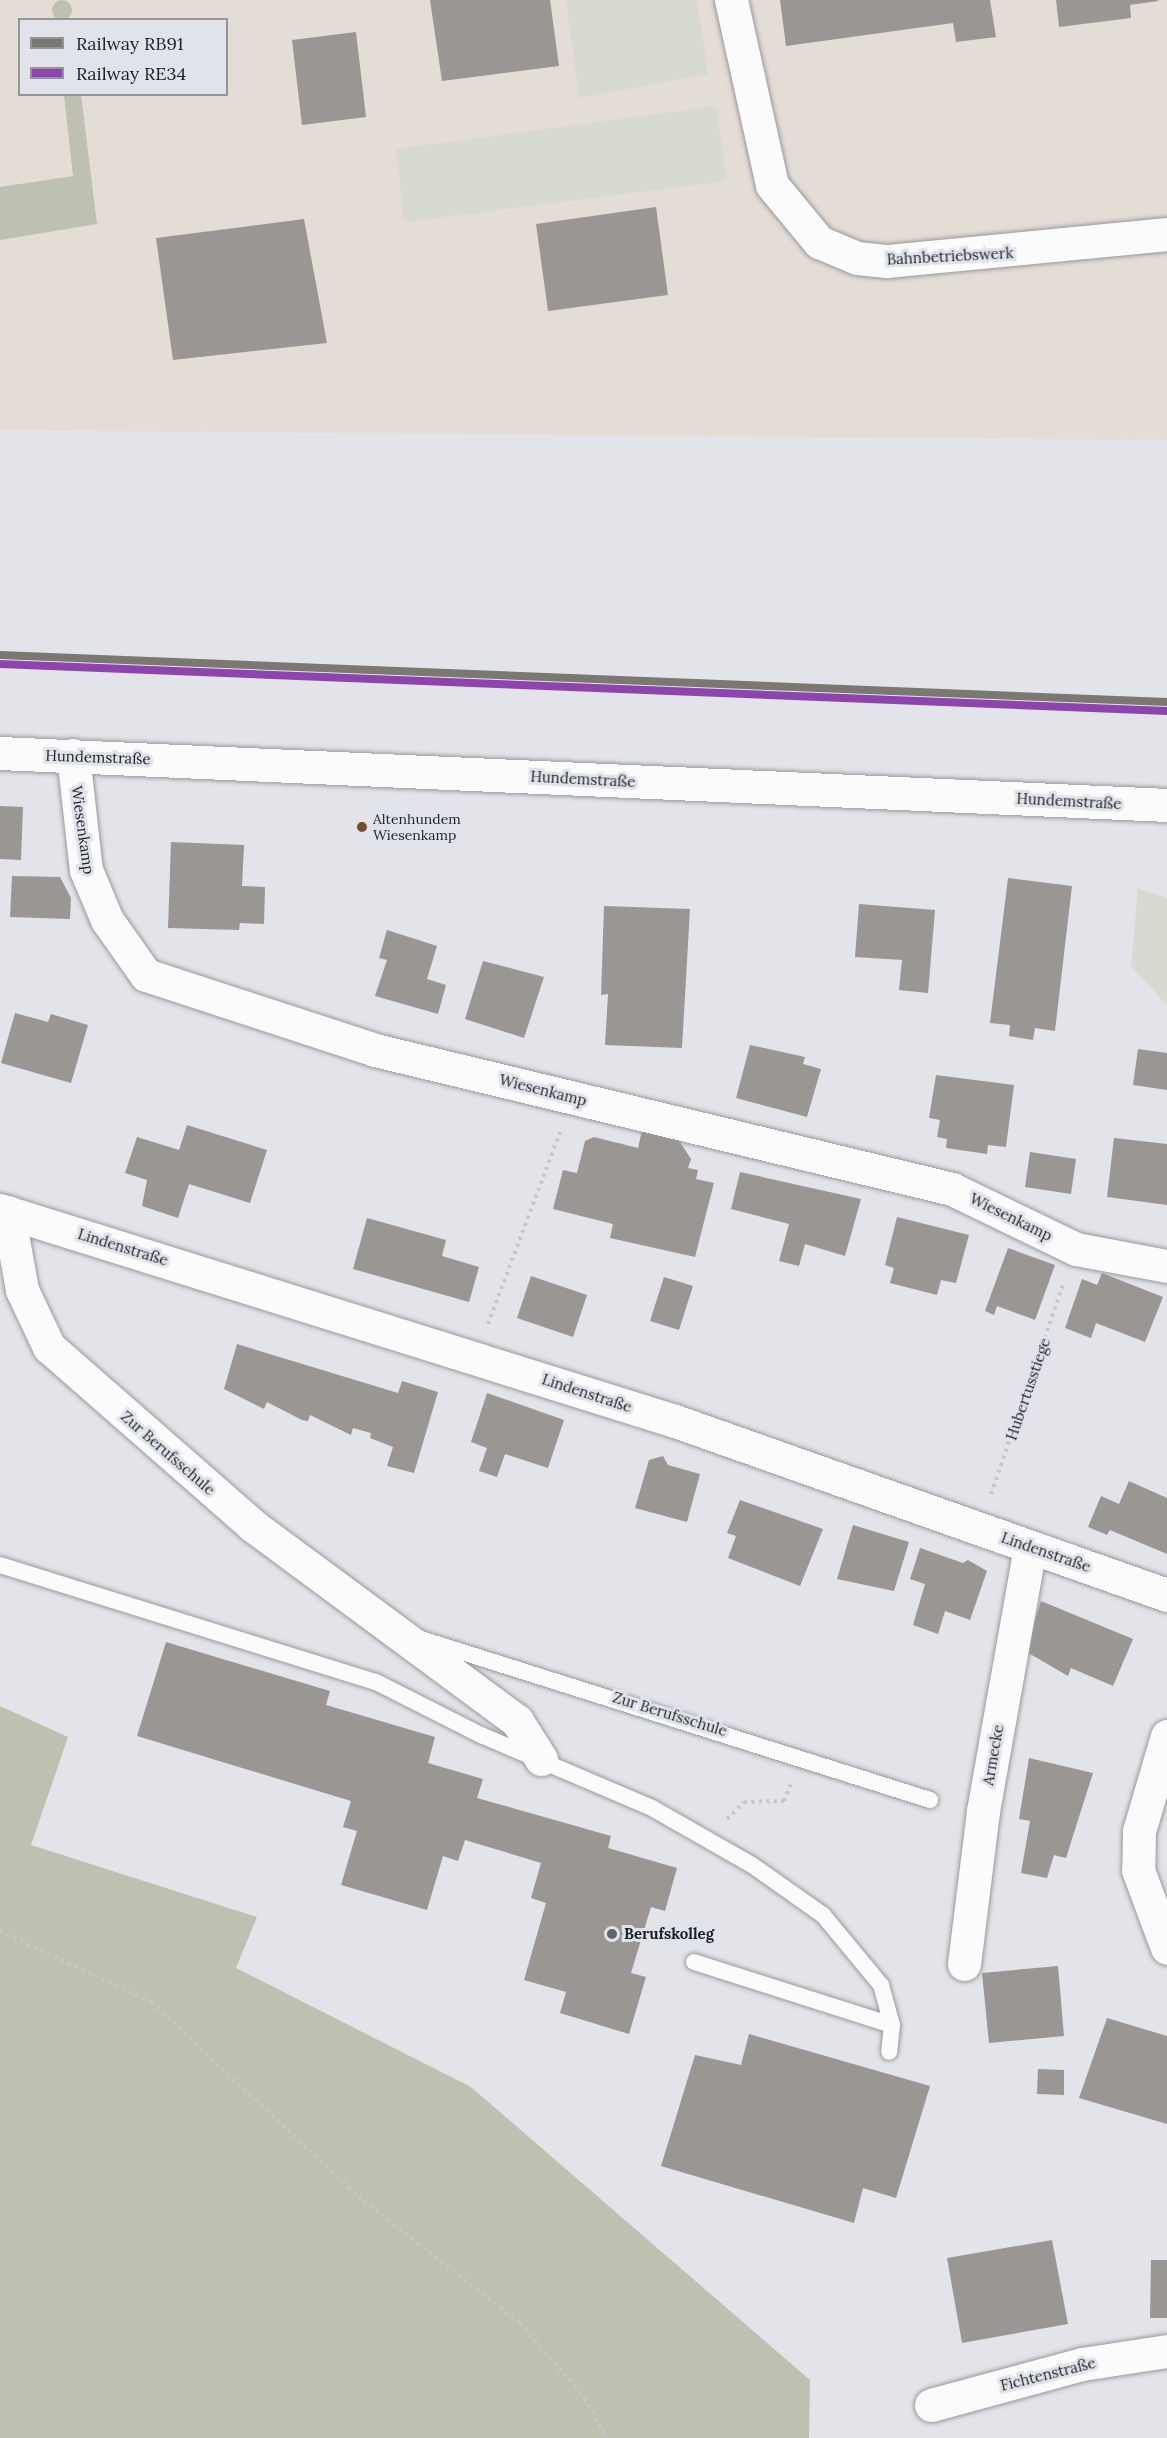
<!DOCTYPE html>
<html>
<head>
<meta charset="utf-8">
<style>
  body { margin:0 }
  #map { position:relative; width:1167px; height:2438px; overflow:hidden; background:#e3e4e9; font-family:Lora,serif }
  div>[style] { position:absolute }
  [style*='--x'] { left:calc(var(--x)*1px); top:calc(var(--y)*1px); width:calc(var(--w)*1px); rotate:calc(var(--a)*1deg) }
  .commercial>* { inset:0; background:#e4ddd5 }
  .green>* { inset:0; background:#d7dace }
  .forest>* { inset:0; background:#bec0b1 }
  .round { border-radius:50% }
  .building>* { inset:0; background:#9a9694 }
  .path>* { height:4px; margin-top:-2px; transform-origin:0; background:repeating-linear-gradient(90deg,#c6c6c6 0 3px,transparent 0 7.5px) }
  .roads { filter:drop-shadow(0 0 2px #98999d) drop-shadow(0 0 2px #98999d) }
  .service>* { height:16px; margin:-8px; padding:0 8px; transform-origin:8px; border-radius:8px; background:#fbfbfc }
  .minor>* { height:33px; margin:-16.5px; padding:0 16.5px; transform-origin:16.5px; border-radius:16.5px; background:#fbfbfc }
  .primary>* { height:33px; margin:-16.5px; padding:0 16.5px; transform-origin:16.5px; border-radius:16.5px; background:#fbfbfc }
  .rail-1>* { height:8px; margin:-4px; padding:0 4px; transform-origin:4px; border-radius:4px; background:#7b7872 }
  .rail-2>* { height:8px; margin:-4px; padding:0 4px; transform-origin:4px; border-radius:4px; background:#8e44ad }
  .dots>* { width:16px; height:16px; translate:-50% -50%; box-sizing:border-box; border:3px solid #e1e3eb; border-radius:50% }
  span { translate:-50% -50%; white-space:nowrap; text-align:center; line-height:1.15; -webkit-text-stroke:6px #e1e3eb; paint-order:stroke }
  .bus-label { font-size:14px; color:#1e1f22 }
  .left { translate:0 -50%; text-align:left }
  .street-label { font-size:15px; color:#1e1f22 }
  .poi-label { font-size:15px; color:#1e1f22; font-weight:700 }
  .legend { position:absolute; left:18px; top:18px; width:210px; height:78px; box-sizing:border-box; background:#e1e3eb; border:2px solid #93959b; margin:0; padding:8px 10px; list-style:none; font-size:18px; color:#1e1f22 }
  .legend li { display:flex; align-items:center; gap:12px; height:30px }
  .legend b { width:30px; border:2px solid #93959b }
</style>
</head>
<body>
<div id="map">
  <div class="commercial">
    <div style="clip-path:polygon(evenodd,0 0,1167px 0,1167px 440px,0 430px,0 0,20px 20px,226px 20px,226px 94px,20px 94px,20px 20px)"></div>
  </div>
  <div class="green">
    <div style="clip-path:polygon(566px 0,697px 0,708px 74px,579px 98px)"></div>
    <div style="clip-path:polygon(716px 106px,727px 181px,404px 222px,396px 149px)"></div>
    <div style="clip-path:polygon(1138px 888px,1167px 898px,1167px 1005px,1131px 966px)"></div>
  </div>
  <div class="forest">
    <div class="round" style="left:52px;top:0;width:20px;height:20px"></div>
    <div style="clip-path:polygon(64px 95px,81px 95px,97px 224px,0 240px,0 187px,73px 176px)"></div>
    <div style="clip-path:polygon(0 1706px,68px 1737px,31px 1845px,257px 1917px,236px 1968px,471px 2087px,810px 2380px,809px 2438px,0 2438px)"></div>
  </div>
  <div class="building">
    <div style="clip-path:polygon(430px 0,550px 0,559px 66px,442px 81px)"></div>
    <div style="clip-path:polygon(780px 0,990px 0,996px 37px,956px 42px,953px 23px,786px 46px)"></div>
    <div style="clip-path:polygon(1056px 0,1158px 0,1158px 1px,1130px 5px,1131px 18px,1059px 27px)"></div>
    <div style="clip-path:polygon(356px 32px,366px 117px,302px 125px,292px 40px)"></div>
    <div style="clip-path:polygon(656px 207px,668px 295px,548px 311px,536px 224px)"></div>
    <div style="clip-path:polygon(304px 219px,327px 343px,173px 360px,156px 238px)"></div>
    <div style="clip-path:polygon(0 806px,23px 807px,21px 860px,0 859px)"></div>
    <div style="clip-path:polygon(171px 842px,244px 845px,242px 886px,265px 887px,264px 924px,240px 923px,239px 930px,168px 928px)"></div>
    <div style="clip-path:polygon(12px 876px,60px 877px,71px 898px,70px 919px,10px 917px)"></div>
    <div style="clip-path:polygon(1008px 878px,1072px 886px,1055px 1031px,1035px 1028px,1033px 1040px,1009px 1036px,1010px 1025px,990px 1023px)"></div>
    <div style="clip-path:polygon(859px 904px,935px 910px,928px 993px,899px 990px,902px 960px,855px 957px)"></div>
    <div style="clip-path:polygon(604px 906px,690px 909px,682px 1048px,605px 1045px,608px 994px,601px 995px)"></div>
    <div style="clip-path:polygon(387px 930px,437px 946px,427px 979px,446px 985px,438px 1014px,375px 996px,387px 960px,379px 958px)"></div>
    <div style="clip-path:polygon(483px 961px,544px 977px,524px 1038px,465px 1019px)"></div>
    <div style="clip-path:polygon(15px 1013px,48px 1022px,51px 1014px,88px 1025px,71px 1083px,1px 1063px)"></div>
    <div style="clip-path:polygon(750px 1045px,805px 1057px,803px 1064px,821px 1069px,807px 1117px,736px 1098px)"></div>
    <div style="clip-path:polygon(1138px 1049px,1167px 1053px,1167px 1090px,1133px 1085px)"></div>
    <div style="clip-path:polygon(936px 1075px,1014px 1085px,1006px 1147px,988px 1145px,987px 1154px,946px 1148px,947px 1139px,937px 1137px,940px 1120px,929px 1118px)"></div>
    <div style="clip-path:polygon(187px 1125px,267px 1150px,250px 1203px,189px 1184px,178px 1218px,142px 1206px,147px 1180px,125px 1173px,137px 1137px,179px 1150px)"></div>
    <div style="clip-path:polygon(642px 1130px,678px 1139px,691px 1159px,688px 1168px,698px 1170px,696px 1179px,714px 1183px,695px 1257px,610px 1238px,613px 1224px,553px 1209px,563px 1170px,577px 1173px,585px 1141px,594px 1137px,638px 1148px)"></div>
    <div style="clip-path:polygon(1114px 1138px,1167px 1144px,1167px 1205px,1107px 1197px)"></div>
    <div style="clip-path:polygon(1030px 1152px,1076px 1159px,1071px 1194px,1025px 1187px)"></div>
    <div style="clip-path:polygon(740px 1172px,861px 1199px,845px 1256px,805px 1244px,799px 1266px,779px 1261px,789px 1224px,731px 1209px)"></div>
    <div style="clip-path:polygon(897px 1217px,969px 1235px,956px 1283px,941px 1280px,937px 1295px,890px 1283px,894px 1268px,885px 1265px)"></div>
    <div style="clip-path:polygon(367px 1218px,446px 1240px,442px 1256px,479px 1267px,469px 1302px,353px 1269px)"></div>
    <div style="clip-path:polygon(1008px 1248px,1055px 1265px,1035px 1320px,997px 1306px,994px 1315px,985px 1311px)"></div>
    <div style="clip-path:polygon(1102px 1273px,1163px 1297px,1145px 1342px,1096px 1323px,1091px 1338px,1065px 1328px,1082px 1279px,1097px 1285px)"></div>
    <div style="clip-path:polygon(531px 1276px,587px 1295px,573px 1337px,517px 1318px)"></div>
    <div style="clip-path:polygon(664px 1277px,693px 1286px,679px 1330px,650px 1321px)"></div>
    <div style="clip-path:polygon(237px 1344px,398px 1393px,402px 1381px,438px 1392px,414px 1473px,387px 1466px,393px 1447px,370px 1438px,371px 1433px,353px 1428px,351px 1435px,310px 1415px,308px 1421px,302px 1420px,267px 1402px,264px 1409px,224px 1389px)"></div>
    <div style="clip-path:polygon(487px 1393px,564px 1420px,548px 1468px,505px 1454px,497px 1477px,479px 1471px,487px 1448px,471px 1442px)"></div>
    <div style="clip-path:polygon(663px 1456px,668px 1465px,700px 1474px,687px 1522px,635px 1508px,649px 1460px)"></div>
    <div style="clip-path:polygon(1129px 1481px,1167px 1498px,1167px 1554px,1110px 1530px,1107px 1535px,1088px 1527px,1101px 1496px,1119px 1504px)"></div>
    <div style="clip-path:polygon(740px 1500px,823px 1529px,800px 1586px,728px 1558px,736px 1536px,727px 1533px)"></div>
    <div style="clip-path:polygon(853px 1525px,909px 1542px,894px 1591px,837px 1579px)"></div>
    <div style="clip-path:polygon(920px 1548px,963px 1563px,968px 1560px,987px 1571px,970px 1620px,945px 1611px,938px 1634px,913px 1625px,925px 1584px,910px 1579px)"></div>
    <div style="clip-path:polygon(1041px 1601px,1133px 1639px,1113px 1686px,1071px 1668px,1068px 1676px,1025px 1651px)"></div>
    <div style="clip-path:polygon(166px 1642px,330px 1691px,326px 1705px,435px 1737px,428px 1763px,483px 1779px,477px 1798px,611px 1836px,608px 1848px,677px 1868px,665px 1911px,651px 1907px,631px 1973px,646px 1977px,629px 2034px,560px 2013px,566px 1992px,524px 1980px,546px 1903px,531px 1898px,541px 1863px,465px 1840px,458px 1861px,443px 1856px,427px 1910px,341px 1885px,357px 1831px,343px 1827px,351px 1801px,137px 1736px)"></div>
    <div style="clip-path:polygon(1029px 1758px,1093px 1773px,1066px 1858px,1054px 1855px,1047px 1878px,1021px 1873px,1030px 1821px,1019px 1819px)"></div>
    <div style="clip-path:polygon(1058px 1966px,1064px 2036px,989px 2043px,982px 1973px)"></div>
    <div style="clip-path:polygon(1107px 2018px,1167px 2036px,1167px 2124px,1079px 2098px)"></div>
    <div style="clip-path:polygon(749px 2034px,930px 2086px,896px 2198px,863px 2188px,854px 2223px,661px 2166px,695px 2055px,741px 2065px)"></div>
    <div style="clip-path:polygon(1038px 2069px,1064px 2070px,1064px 2095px,1037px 2094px)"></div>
    <div style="clip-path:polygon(1052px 2240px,1068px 2324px,962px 2343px,947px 2258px)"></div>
    <div style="clip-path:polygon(1151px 2260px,1167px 2260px,1167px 2318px,1150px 2318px)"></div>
  </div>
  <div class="path">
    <div style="--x:488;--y:1324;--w:205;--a:-69.4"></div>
    <div style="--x:991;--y:1494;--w:224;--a:-71"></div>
    <div style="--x:727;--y:1819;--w:24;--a:-45"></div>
    <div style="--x:744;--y:1802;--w:40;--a:-1.4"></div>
    <div style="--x:784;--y:1801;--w:18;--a:-68"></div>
    <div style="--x:0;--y:1931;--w:167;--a:25.2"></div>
    <div style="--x:151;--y:2002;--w:291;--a:43.1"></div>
    <div style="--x:364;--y:2201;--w:198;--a:38"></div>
    <div style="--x:520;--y:2323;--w:99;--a:49.1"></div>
    <div style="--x:585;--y:2398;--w:45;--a:62.3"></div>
  </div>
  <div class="roads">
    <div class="service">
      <div style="--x:0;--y:1565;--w:394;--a:17.3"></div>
      <div style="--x:376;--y:1682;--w:118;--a:26.8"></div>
      <div style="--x:481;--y:1735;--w:186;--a:23.1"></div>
      <div style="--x:652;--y:1808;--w:115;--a:29.7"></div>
      <div style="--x:752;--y:1865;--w:87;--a:35.2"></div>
      <div style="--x:823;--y:1915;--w:91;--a:50.4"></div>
      <div style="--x:881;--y:1985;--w:41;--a:74.6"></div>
      <div style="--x:892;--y:2025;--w:27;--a:96"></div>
      <div style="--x:421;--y:1639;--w:534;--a:17.55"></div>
      <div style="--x:694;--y:1962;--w:208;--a:17.7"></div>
    </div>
    <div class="minor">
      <div style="--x:731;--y:0;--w:189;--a:77.5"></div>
      <div style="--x:772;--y:185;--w:74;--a:50.5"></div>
      <div style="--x:819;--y:242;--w:41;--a:22.8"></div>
      <div style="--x:857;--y:258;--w:30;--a:6"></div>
      <div style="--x:887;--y:261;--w:281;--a:-5.5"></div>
      <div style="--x:73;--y:755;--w:116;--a:83.6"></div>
      <div style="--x:86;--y:870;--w:54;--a:67.2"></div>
      <div style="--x:107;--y:920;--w:67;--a:54.7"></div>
      <div style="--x:146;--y:975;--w:241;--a:18.1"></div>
      <div style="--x:375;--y:1050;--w:594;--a:13.54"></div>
      <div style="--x:952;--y:1189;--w:138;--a:25.8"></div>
      <div style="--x:1076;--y:1249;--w:93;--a:10.6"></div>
      <div style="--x:0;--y:1210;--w:707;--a:17.36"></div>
      <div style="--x:675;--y:1421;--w:522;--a:19.48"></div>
      <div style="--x:8;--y:1212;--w:79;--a:79.8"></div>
      <div style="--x:22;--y:1290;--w:63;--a:64.7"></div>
      <div style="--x:49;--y:1347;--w:270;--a:41.2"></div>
      <div style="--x:252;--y:1525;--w:330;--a:36.5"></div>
      <div style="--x:517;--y:1721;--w:45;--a:57.7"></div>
      <div style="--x:1167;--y:1736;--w:99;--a:106.4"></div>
      <div style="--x:1139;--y:1831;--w:39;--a:91"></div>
      <div style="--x:1138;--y:1870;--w:83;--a:69.6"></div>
      <div style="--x:964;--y:1964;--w:154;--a:-82.9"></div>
      <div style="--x:983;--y:1811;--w:268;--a:-79.9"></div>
      <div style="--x:931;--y:2405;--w:156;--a:-15.2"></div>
      <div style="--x:1082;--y:2364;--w:86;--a:-8.7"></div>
    </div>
    <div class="primary">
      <div style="--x:0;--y:753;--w:1168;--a:2.55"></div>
    </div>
  </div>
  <div class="rail-1">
    <div style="--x:0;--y:655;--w:1168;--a:2.31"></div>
  </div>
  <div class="rail-2">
    <div style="--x:0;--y:664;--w:1168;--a:2.31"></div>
  </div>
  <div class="dots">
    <div style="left:362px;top:827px;background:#7a4b2a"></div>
    <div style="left:612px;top:1934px;background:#636468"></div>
  </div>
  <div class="bus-label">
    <span class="left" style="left:373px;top:827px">Altenhundem<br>Wiesenkamp</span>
  </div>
  <div class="street-label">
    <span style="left:950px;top:256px;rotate:-3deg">Bahnbetriebswerk</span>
    <span style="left:98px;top:757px;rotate:2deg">Hundemstraße</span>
    <span style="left:583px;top:779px;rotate:3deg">Hundemstraße</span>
    <span style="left:1069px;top:801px;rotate:3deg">Hundemstraße</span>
    <span style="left:83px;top:830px;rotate:82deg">Wiesenkamp</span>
    <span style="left:543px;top:1090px;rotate:14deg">Wiesenkamp</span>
    <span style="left:1011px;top:1217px;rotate:26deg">Wiesenkamp</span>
    <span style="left:123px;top:1247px;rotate:17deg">Lindenstraße</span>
    <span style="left:1028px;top:1389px;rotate:-71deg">Hubertusstiege</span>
    <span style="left:587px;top:1393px;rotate:18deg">Lindenstraße</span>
    <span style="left:168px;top:1453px;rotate:41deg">Zur Berufsschule</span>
    <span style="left:1046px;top:1552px;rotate:19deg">Lindenstraße</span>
    <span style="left:670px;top:1714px;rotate:17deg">Zur Berufsschule</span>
    <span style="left:993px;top:1755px;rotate:-80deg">Armecke</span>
    <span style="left:1048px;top:2374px;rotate:-14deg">Fichtenstraße</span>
  </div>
  <div class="poi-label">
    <span class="left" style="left:624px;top:1934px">Berufskolleg</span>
  </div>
  <ul class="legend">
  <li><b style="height:8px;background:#7b7872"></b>Railway RB91</li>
  <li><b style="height:8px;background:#8e44ad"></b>Railway RE34</li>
  </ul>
</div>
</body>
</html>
